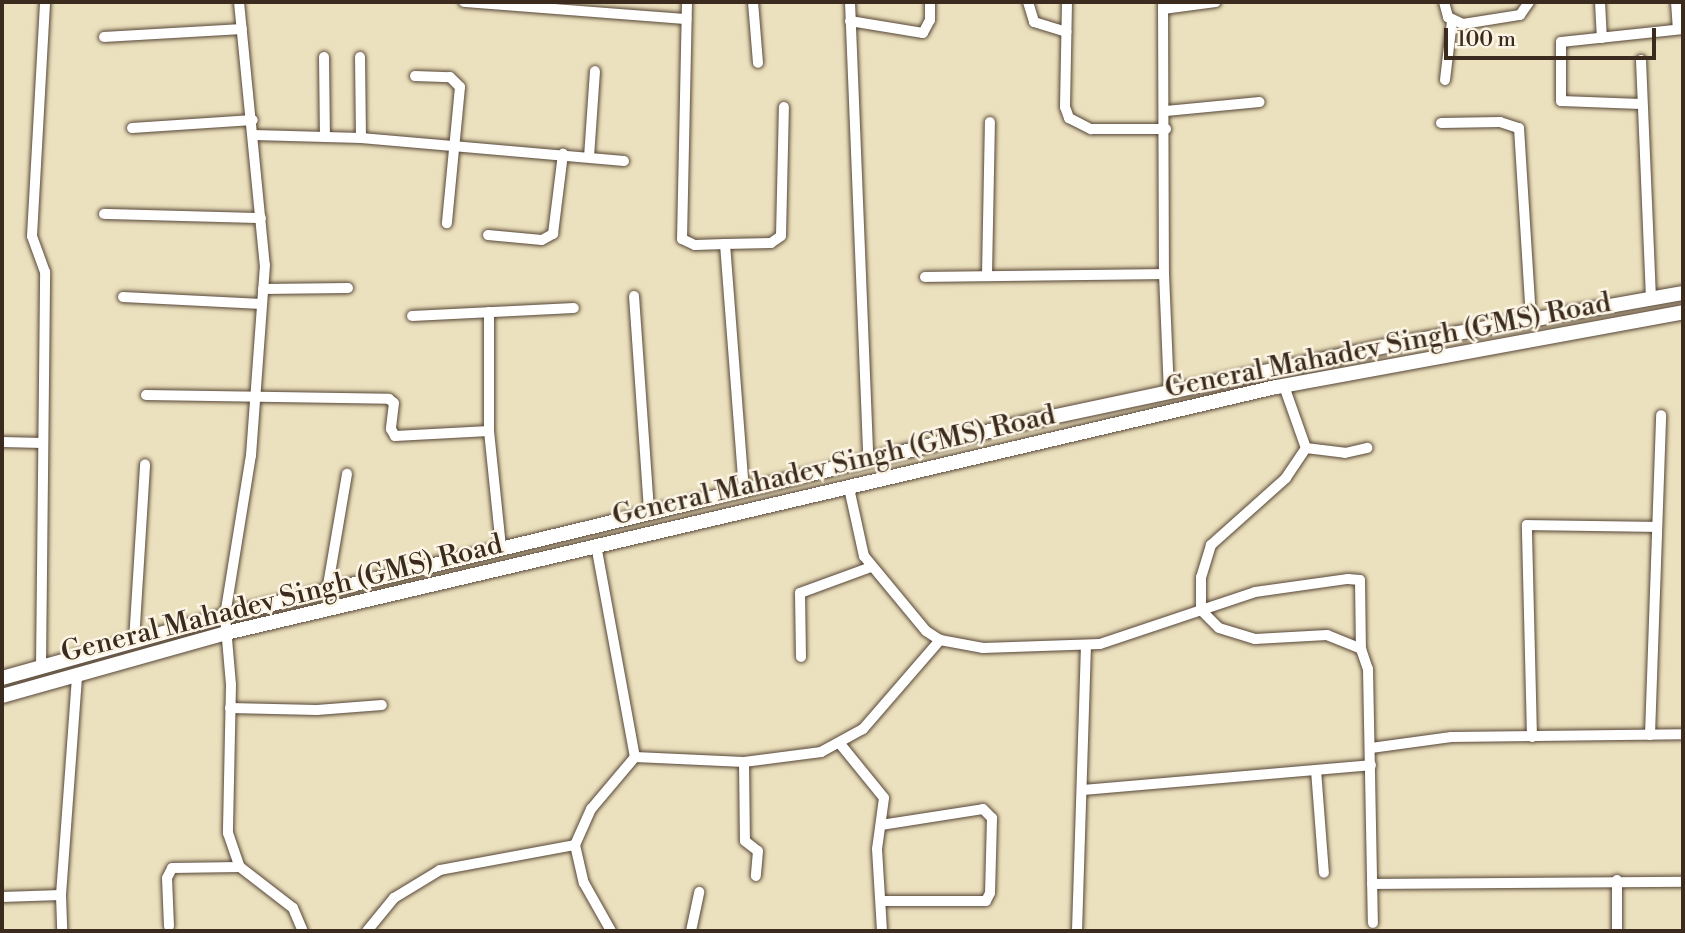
<!DOCTYPE html>
<html>
<head>
<meta charset="utf-8">
<style>
  body { margin:0 }
  #map { position:relative; width:1685px; height:933px; overflow:hidden; background:#ece1be; font-family:"Libre Bodoni",serif }
  div>[style] { position:absolute }
  [style*='--x'] { left:calc(var(--x)*1px); top:calc(var(--y)*1px); width:calc(var(--w)*1px); rotate:calc(var(--a)*1deg) }
  .roads { filter:drop-shadow(0 0 2px #564536) drop-shadow(0 0 2px #564536) }
  .minor>* { height:10px; margin:-5px; padding:0 5px; transform-origin:5px; border-radius:5px; background:#fff }
  .tertiary>* { height:14px; margin:-7px; padding:0 7px; transform-origin:7px; border-radius:7px; background:#fff }
  span { translate:-50% -50%; white-space:nowrap; text-align:center; line-height:1.15; -webkit-text-stroke:5px #fcf5e5; paint-order:stroke }
  .street-label { font-size:28px; color:#3b2a1e }
  .frame { position:absolute; inset:0; border:4px solid #3b2a1e; pointer-events:none }
  .scale { position:absolute; left:1444px; top:28px; width:212px; height:32px; box-sizing:border-box; border:4px solid #3b2a1e; border-top:0; padding-left:9px; font-size:21px; line-height:24px; white-space:nowrap; color:#3b2a1e; -webkit-text-stroke:5px #fcf5e5; paint-order:stroke }
</style>
</head>
<body>
<div id="map">
  <div class="roads">
    <div class="minor">
      <div style="--x:239;--y:2;--w:264;--a:84.4"></div>
      <div style="--x:265;--y:265;--w:191;--a:94.2"></div>
      <div style="--x:251;--y:455;--w:163;--a:99.2"></div>
      <div style="--x:225;--y:616;--w:69;--a:85"></div>
      <div style="--x:231;--y:685;--w:148;--a:91.2"></div>
      <div style="--x:228;--y:833;--w:36;--a:71"></div>
      <div style="--x:240;--y:867;--w:67;--a:37.7"></div>
      <div style="--x:293;--y:908;--w:25;--a:67"></div>
      <div style="--x:464;--y:2;--w:223;--a:4.4"></div>
      <div style="--x:687;--y:2;--w:237;--a:91.2"></div>
      <div style="--x:682;--y:239;--w:14;--a:25"></div>
      <div style="--x:695;--y:245;--w:30;--a:-2"></div>
      <div style="--x:725;--y:244;--w:46;--a:-1.2"></div>
      <div style="--x:771;--y:243;--w:12;--a:-35"></div>
      <div style="--x:781;--y:236;--w:129;--a:-88.7"></div>
      <div style="--x:753;--y:2;--w:61;--a:85.3"></div>
      <div style="--x:850;--y:2;--w:457;--a:87.7"></div>
      <div style="--x:1028;--y:2;--w:21;--a:73"></div>
      <div style="--x:1034;--y:22;--w:34;--a:17"></div>
      <div style="--x:1067;--y:2;--w:105;--a:91.1"></div>
      <div style="--x:1065;--y:107;--w:12;--a:70"></div>
      <div style="--x:1069;--y:118;--w:25;--a:27"></div>
      <div style="--x:1091;--y:129;--w:75;--a:0"></div>
      <div style="--x:1163;--y:2;--w:272;--a:89.8"></div>
      <div style="--x:1164;--y:274;--w:119;--a:87.6"></div>
      <div style="--x:1444;--y:2;--w:16;--a:75"></div>
      <div style="--x:1448;--y:17;--w:17;--a:25"></div>
      <div style="--x:1463;--y:24;--w:58;--a:-9"></div>
      <div style="--x:1520;--y:15;--w:16;--a:-55"></div>
      <div style="--x:1600;--y:2;--w:36;--a:87"></div>
      <div style="--x:1676;--y:2;--w:27;--a:86"></div>
      <div style="--x:1163;--y:9;--w:53;--a:-7.5"></div>
      <div style="--x:850;--y:21;--w:74;--a:9.3"></div>
      <div style="--x:923;--y:33;--w:15;--a:-62"></div>
      <div style="--x:930;--y:20;--w:18;--a:-90"></div>
      <div style="--x:104;--y:37;--w:138;--a:-3.3"></div>
      <div style="--x:324;--y:57;--w:79;--a:89.3"></div>
      <div style="--x:360;--y:57;--w:81;--a:89.3"></div>
      <div style="--x:1641;--y:60;--w:239;--a:87.6"></div>
      <div style="--x:415;--y:76;--w:35;--a:2"></div>
      <div style="--x:450;--y:77;--w:14;--a:45"></div>
      <div style="--x:460;--y:87;--w:137;--a:95.5"></div>
      <div style="--x:1445;--y:80;--w:59;--a:-83.2"></div>
      <div style="--x:1641;--y:104;--w:80;--a:-177.9"></div>
      <div style="--x:1561;--y:101;--w:59;--a:-90"></div>
      <div style="--x:1561;--y:42;--w:123;--a:-6.1"></div>
      <div style="--x:1166;--y:111;--w:94;--a:-5.5"></div>
      <div style="--x:1441;--y:123;--w:59;--a:-1"></div>
      <div style="--x:1500;--y:122;--w:20;--a:18"></div>
      <div style="--x:1519;--y:128;--w:192;--a:86.4"></div>
      <div style="--x:132;--y:128;--w:121;--a:-3.8"></div>
      <div style="--x:254;--y:135;--w:107;--a:1.6"></div>
      <div style="--x:361;--y:138;--w:264;--a:5"></div>
      <div style="--x:589;--y:157;--w:86;--a:-86"></div>
      <div style="--x:104;--y:214;--w:157;--a:1.5"></div>
      <div style="--x:488;--y:235;--w:54;--a:5.3"></div>
      <div style="--x:542;--y:240;--w:13;--a:-29"></div>
      <div style="--x:553;--y:234;--w:81;--a:-82.9"></div>
      <div style="--x:725;--y:244;--w:246;--a:85.6"></div>
      <div style="--x:987;--y:275;--w:153;--a:-88.9"></div>
      <div style="--x:925;--y:277;--w:239;--a:-0.7"></div>
      <div style="--x:263;--y:289;--w:85;--a:-0.7"></div>
      <div style="--x:634;--y:296;--w:217;--a:86"></div>
      <div style="--x:123;--y:297;--w:139;--a:2.9"></div>
      <div style="--x:489;--y:312;--w:119;--a:90"></div>
      <div style="--x:489;--y:431;--w:118;--a:84.1"></div>
      <div style="--x:412;--y:316;--w:162;--a:-2.8"></div>
      <div style="--x:1284;--y:386;--w:66;--a:70.5"></div>
      <div style="--x:1306;--y:448;--w:36;--a:124"></div>
      <div style="--x:1286;--y:478;--w:101;--a:138.2"></div>
      <div style="--x:1211;--y:545;--w:34;--a:107"></div>
      <div style="--x:1201;--y:577;--w:33;--a:90"></div>
      <div style="--x:1201;--y:610;--w:25;--a:45"></div>
      <div style="--x:1219;--y:628;--w:38;--a:17"></div>
      <div style="--x:1255;--y:639;--w:72;--a:-3.2"></div>
      <div style="--x:1327;--y:635;--w:37;--a:22"></div>
      <div style="--x:1361;--y:649;--w:21;--a:71"></div>
      <div style="--x:1368;--y:669;--w:254;--a:88.9"></div>
      <div style="--x:146;--y:395;--w:243;--a:0.9"></div>
      <div style="--x:389;--y:399;--w:6;--a:39"></div>
      <div style="--x:394;--y:403;--w:26;--a:97"></div>
      <div style="--x:391;--y:429;--w:8;--a:60"></div>
      <div style="--x:395;--y:436;--w:94;--a:-3"></div>
      <div style="--x:2;--y:442;--w:41;--a:1.4"></div>
      <div style="--x:1306;--y:448;--w:39;--a:7"></div>
      <div style="--x:1345;--y:453;--w:23;--a:-13"></div>
      <div style="--x:849;--y:488;--w:70;--a:77.6"></div>
      <div style="--x:864;--y:556;--w:97;--a:50.4"></div>
      <div style="--x:926;--y:631;--w:17;--a:33"></div>
      <div style="--x:940;--y:640;--w:44;--a:10.5"></div>
      <div style="--x:983;--y:648;--w:117;--a:-2"></div>
      <div style="--x:1100;--y:644;--w:163;--a:-18.5"></div>
      <div style="--x:1255;--y:592;--w:94;--a:-8"></div>
      <div style="--x:1348;--y:579;--w:12;--a:5"></div>
      <div style="--x:1360;--y:580;--w:69;--a:89.2"></div>
      <div style="--x:596;--y:545;--w:216;--a:79.6"></div>
      <div style="--x:635;--y:757;--w:68;--a:130.2"></div>
      <div style="--x:591;--y:809;--w:39;--a:114"></div>
      <div style="--x:575;--y:845;--w:39;--a:77"></div>
      <div style="--x:584;--y:883;--w:55;--a:60.6"></div>
      <div style="--x:327;--y:591;--w:119;--a:-80.3"></div>
      <div style="--x:134;--y:641;--w:177;--a:-86.4"></div>
      <div style="--x:801;--y:657;--w:64;--a:-90.9"></div>
      <div style="--x:800;--y:593;--w:76;--a:-20.1"></div>
      <div style="--x:41;--y:667;--w:395;--a:-89.4"></div>
      <div style="--x:45;--y:272;--w:38;--a:-110"></div>
      <div style="--x:32;--y:236;--w:234;--a:-86.8"></div>
      <div style="--x:230;--y:708;--w:87;--a:1.3"></div>
      <div style="--x:317;--y:710;--w:65;--a:-4.4"></div>
      <div style="--x:1650;--y:735;--w:320;--a:-88"></div>
      <div style="--x:1532;--y:737;--w:212;--a:-91.4"></div>
      <div style="--x:1527;--y:525;--w:130;--a:0.9"></div>
      <div style="--x:841;--y:745;--w:68;--a:50.9"></div>
      <div style="--x:884;--y:798;--w:51;--a:97.8"></div>
      <div style="--x:877;--y:849;--w:82;--a:86.5"></div>
      <div style="--x:1371;--y:748;--w:81;--a:-7.8"></div>
      <div style="--x:1451;--y:737;--w:232;--a:-0.7"></div>
      <div style="--x:635;--y:757;--w:109;--a:2.6"></div>
      <div style="--x:744;--y:762;--w:78;--a:-7.4"></div>
      <div style="--x:821;--y:752;--w:48;--a:-28.7"></div>
      <div style="--x:863;--y:729;--w:118;--a:-49.1"></div>
      <div style="--x:744;--y:762;--w:79;--a:89.3"></div>
      <div style="--x:745;--y:841;--w:16;--a:38"></div>
      <div style="--x:758;--y:851;--w:25;--a:95"></div>
      <div style="--x:1316;--y:770;--w:103;--a:85.6"></div>
      <div style="--x:1082;--y:790;--w:290;--a:-4.9"></div>
      <div style="--x:881;--y:825;--w:103;--a:-8.9"></div>
      <div style="--x:983;--y:809;--w:13;--a:45"></div>
      <div style="--x:992;--y:818;--w:75;--a:91.5"></div>
      <div style="--x:990;--y:893;--w:9;--a:117"></div>
      <div style="--x:986;--y:901;--w:104;--a:180"></div>
      <div style="--x:1372;--y:884;--w:311;--a:-0.4"></div>
      <div style="--x:61;--y:895;--w:36;--a:88"></div>
      <div style="--x:2;--y:897;--w:59;--a:-1.9"></div>
      <div style="--x:61;--y:895;--w:220;--a:-85.8"></div>
      <div style="--x:169;--y:926;--w:48;--a:-92.4"></div>
      <div style="--x:167;--y:878;--w:11;--a:-63"></div>
      <div style="--x:172;--y:868;--w:68;--a:-0.8"></div>
      <div style="--x:367;--y:931;--w:43;--a:-50.7"></div>
      <div style="--x:394;--y:898;--w:54;--a:-31.3"></div>
      <div style="--x:440;--y:870;--w:137;--a:-10.5"></div>
      <div style="--x:691;--y:931;--w:40;--a:-78"></div>
      <div style="--x:1077;--y:931;--w:286;--a:-88.2"></div>
      <div style="--x:1617;--y:931;--w:51;--a:-90"></div>
    </div>
    <div class="tertiary">
      <div style="--x:2;--y:678;--w:238;--a:-15.6"></div>
      <div style="--x:231;--y:614;--w:811;--a:-13.56"></div>
      <div style="--x:1019;--y:424;--w:380;--a:-12"></div>
      <div style="--x:1391;--y:345;--w:297;--a:-10.1"></div>
      <div style="--x:2;--y:696;--w:233;--a:-15.7"></div>
      <div style="--x:226;--y:633;--w:1078;--a:-13.19"></div>
      <div style="--x:1276;--y:387;--w:414;--a:-10.4"></div>
    </div>
  </div>
  <div class="street-label">
    <span style="left:1388px;top:346px;rotate:-11deg">General Mahadev Singh (GMS) Road</span>
    <span style="left:834px;top:466px;rotate:-13deg">General Mahadev Singh (GMS) Road</span>
    <span style="left:282px;top:599px;rotate:-14deg">General Mahadev Singh (GMS) Road</span>
  </div>
  <div class="frame"></div>
  <div class="scale">100 m</div>
</div>
</body>
</html>
